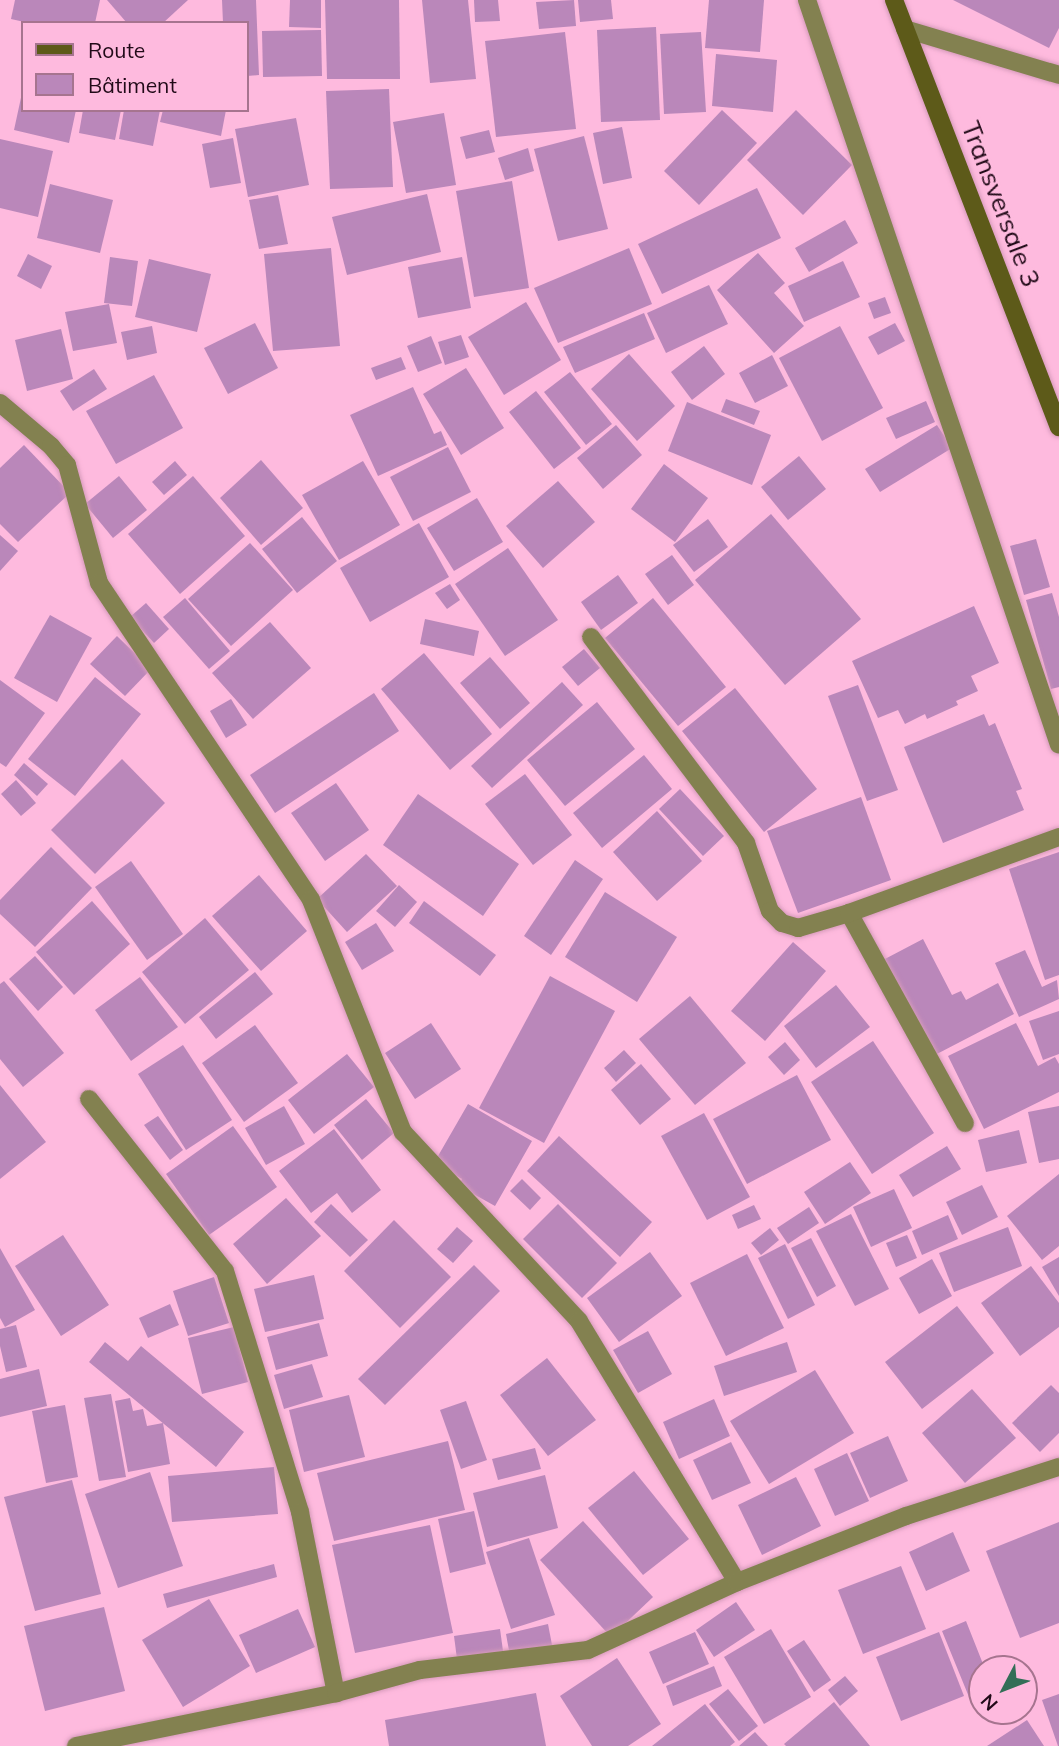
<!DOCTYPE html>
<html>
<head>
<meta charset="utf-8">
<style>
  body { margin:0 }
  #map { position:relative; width:1059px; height:1746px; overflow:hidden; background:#febade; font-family:Mulish,sans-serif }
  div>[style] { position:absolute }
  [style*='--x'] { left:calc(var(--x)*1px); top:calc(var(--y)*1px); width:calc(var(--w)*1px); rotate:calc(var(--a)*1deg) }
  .building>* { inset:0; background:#ba87ba }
  .roads { filter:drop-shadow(0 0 2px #d69aba) drop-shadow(0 0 2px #d69aba) }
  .lane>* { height:18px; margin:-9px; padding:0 9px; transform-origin:9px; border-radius:9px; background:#838150 }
  .street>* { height:18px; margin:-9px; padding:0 9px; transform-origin:9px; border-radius:9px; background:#838150 }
  .secondary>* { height:18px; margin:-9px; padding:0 9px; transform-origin:9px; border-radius:9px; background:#5d5a19 }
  span { translate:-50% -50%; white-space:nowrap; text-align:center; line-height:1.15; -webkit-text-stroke:5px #febade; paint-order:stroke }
  .street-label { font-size:26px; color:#210a18 }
  .legend { position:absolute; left:21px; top:21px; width:228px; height:91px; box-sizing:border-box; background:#febade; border:2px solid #a6748f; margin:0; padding:9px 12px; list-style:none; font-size:21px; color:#210a18 }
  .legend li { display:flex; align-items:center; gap:14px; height:35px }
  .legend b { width:35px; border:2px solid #a6748f }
  .north { position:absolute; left:968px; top:1655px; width:70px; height:70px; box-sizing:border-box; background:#febade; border:2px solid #a6748f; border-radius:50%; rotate:228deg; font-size:19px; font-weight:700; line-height:28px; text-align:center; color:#210a18 }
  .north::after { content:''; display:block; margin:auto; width:24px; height:32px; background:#336e57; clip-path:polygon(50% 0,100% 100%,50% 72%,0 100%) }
</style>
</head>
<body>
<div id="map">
  <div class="building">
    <div style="clip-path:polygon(15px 0,100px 0,95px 23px,29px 23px,11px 19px)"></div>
    <div style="clip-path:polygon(107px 0,188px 0,163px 23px,127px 23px)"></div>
    <div style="clip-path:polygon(222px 0,256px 0,259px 75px,247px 76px,247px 23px,223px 23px)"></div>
    <div style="clip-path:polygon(290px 0,321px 0,321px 28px,289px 27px)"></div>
    <div style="clip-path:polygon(325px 0,399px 0,400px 79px,327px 79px)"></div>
    <div style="clip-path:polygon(422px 0,468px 0,476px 79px,430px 83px)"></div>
    <div style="clip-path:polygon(474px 0,498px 0,500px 21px,475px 22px)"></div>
    <div style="clip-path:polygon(574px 0,576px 26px,539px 29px,536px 2px)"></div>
    <div style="clip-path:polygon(578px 0,611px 0,613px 19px,580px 22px)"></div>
    <div style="clip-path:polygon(709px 0,764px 0,760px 52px,705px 48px)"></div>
    <div style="clip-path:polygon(953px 0,1059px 0,1059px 28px,1049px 48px)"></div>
    <div style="clip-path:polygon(656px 27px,660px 120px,601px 122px,597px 30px)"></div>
    <div style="clip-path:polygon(321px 30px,322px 76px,263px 77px,262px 31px)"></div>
    <div style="clip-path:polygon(565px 32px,576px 129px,496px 137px,485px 41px)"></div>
    <div style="clip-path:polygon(701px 32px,706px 112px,664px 114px,660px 34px)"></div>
    <div style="clip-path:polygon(716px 54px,777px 60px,773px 112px,712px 106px)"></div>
    <div style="clip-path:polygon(389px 89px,393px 187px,330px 189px,326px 91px)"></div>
    <div style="clip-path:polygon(22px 93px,23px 110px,76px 110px,69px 143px,14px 130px)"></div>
    <div style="clip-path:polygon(83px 110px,121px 110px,115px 140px,79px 133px)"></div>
    <div style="clip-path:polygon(124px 110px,160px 110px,153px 146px,119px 139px)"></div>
    <div style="clip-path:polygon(163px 110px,226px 110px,221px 136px,160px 122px)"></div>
    <div style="clip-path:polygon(722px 110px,757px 143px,699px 205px,664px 171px)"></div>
    <div style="clip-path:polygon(796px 110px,852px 165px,803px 215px,747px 160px)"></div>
    <div style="clip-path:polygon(444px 113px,456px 185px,406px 193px,393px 122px)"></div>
    <div style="clip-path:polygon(296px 118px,309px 185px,248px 197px,235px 129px)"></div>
    <div style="clip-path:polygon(622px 127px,632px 178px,603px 184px,593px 133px)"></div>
    <div style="clip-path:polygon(489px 130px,495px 152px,466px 159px,460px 137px)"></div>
    <div style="clip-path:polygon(584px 136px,608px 229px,558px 241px,534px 149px)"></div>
    <div style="clip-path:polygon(233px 138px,241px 183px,210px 188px,202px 144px)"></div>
    <div style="clip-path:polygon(0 139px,53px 151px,38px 217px,0 208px)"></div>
    <div style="clip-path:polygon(528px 148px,534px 171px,505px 180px,498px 158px)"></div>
    <div style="clip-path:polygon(512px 181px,529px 288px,474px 297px,456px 191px)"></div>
    <div style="clip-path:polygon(50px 184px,113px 200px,100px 253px,37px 238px)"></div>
    <div style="clip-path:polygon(757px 188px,781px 238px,662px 294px,638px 244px)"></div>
    <div style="clip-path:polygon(427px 194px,441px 252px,347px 275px,332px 217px)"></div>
    <div style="clip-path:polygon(278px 195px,288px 244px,259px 249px,249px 200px)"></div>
    <div style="clip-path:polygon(845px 220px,858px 243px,809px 272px,795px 248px)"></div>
    <div style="clip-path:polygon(331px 248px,340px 346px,273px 351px,264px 254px)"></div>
    <div style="clip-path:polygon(629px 248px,652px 304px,558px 343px,534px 288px)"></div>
    <div style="clip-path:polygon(758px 253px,785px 283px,774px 293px,804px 326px,774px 353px,717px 290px)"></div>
    <div style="clip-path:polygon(28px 254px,52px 266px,41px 289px,17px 276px)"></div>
    <div style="clip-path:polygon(110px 257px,138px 261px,132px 306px,104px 303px)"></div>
    <div style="clip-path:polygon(462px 257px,471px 308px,418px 318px,408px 267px)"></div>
    <div style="clip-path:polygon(149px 259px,211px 274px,197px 332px,135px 317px)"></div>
    <div style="clip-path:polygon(843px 261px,860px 297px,804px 322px,788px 286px)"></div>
    <div style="clip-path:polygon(709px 285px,728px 324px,666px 353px,647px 313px)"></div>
    <div style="clip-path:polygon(885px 297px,891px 313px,874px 319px,868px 303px)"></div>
    <div style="clip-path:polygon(526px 302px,561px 360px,504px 395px,468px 337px)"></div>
    <div style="clip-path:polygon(109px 304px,117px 343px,73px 351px,65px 312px)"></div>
    <div style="clip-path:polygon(644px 313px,655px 339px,575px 373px,563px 347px)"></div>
    <div style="clip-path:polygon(255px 323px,278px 368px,228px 394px,204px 348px)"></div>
    <div style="clip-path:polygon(895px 323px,905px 341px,878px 355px,868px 337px)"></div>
    <div style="clip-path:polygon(152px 326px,157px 353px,127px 360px,121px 332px)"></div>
    <div style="clip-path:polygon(840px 326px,883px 408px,822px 441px,779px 358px)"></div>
    <div style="clip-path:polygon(61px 329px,73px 379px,27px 391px,15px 340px)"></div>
    <div style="clip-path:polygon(461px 335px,469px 357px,445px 365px,438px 342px)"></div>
    <div style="clip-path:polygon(431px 336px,442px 363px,418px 372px,407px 346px)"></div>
    <div style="clip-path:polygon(704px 346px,725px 374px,692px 400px,671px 372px)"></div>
    <div style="clip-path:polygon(629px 354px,675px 406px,637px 441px,591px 389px)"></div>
    <div style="clip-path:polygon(772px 355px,788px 386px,755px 403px,739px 373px)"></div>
    <div style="clip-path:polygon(401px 357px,406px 369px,376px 380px,371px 368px)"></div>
    <div style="clip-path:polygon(466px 368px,504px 428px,461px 455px,423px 394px)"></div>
    <div style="clip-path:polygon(94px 369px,107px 389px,73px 411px,60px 391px)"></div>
    <div style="clip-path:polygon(570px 372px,612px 424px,586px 445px,544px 392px)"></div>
    <div style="clip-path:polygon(154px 375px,183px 428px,116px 464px,86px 411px)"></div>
    <div style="clip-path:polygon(413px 387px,434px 434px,441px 431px,447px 445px,378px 476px,350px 415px)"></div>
    <div style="clip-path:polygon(536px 391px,581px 448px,554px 469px,509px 412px)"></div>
    <div style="clip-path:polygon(726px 399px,760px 411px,754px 425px,721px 412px)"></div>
    <div style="clip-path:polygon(926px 401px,935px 422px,896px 439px,886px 418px)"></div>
    <div style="clip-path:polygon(687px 402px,771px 435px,752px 485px,668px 451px)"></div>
    <div style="clip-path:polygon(616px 425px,642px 455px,603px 489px,577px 458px)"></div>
    <div style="clip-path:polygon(937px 425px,952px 448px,880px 492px,865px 469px)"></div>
    <div style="clip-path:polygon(24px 445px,70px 493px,18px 542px,0 524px,0 468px)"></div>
    <div style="clip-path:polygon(448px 447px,471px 492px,413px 521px,390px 477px)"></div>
    <div style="clip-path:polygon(799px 456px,826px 489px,788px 520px,761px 487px)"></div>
    <div style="clip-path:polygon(261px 460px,303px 508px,261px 545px,220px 498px)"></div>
    <div style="clip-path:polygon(175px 461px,187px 475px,164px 495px,152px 482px)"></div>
    <div style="clip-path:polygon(363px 461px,400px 525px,339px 560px,302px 495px)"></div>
    <div style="clip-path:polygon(664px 464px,708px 498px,675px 542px,631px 509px)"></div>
    <div style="clip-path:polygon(119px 476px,147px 510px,113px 538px,85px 504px)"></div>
    <div style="clip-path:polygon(193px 476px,245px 536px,180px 594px,128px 534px)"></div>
    <div style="clip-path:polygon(558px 481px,595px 522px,543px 568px,506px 526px)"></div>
    <div style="clip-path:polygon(477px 498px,503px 542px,454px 571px,427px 528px)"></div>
    <div style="clip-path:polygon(771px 514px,861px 619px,785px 685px,695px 580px)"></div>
    <div style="clip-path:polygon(302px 517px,337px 561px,297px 593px,262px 549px)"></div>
    <div style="clip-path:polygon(708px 519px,728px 547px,694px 572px,673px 545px)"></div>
    <div style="clip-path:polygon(419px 523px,449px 577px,370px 622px,340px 568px)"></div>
    <div style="clip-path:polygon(0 535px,18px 551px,0 571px)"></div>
    <div style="clip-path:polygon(1036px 539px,1050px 587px,1024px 595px,1010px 546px)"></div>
    <div style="clip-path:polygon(250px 543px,293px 590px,231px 646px,188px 599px)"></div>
    <div style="clip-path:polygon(508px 548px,558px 620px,505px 656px,455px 584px)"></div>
    <div style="clip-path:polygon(672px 555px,694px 585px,668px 605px,645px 574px)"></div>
    <div style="clip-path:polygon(618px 575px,638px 603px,601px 630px,581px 602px)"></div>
    <div style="clip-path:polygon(450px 584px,460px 600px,447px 609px,435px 593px)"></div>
    <div style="clip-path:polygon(1052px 593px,1059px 617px,1059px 687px,1051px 689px,1026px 600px)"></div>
    <div style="clip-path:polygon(185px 598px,230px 651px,209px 669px,163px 617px)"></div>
    <div style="clip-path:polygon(653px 598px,726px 687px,678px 726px,605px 638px)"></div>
    <div style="clip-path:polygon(146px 603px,169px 629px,154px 643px,130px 617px)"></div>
    <div style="clip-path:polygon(974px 606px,999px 663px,971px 676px,978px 691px,956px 701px,958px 705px,927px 719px,925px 714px,905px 724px,898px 710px,878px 718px,852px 661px)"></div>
    <div style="clip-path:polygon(50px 615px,92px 638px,57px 702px,14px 678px)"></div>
    <div style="clip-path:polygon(425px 619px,479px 631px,474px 656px,420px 644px)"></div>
    <div style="clip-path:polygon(270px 622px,311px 668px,253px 719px,212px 673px)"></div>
    <div style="clip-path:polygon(117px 636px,151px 669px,125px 696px,90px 664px)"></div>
    <div style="clip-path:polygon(584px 649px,600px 668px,578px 686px,562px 667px)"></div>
    <div style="clip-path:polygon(424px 653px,492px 734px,450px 770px,381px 689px)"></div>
    <div style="clip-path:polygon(490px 657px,530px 703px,500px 729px,460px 683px)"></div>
    <div style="clip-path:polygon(95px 677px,141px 714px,75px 796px,28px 759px)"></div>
    <div style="clip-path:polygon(0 680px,45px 713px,6px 767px,0 763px)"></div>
    <div style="clip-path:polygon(562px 682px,583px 705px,492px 788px,471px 766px)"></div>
    <div style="clip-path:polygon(858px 685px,898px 790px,867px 801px,828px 696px)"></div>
    <div style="clip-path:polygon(735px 688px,817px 789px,764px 832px,682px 731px)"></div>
    <div style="clip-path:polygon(374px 693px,399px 731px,275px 813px,250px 775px)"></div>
    <div style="clip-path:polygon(231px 699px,247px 725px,226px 738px,210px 711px)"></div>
    <div style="clip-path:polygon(597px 702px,635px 749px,565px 806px,527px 760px)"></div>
    <div style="clip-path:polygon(984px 714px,989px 726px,995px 723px,1022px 789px,1016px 791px,1024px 810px,943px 843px,904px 747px)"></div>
    <div style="clip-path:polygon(644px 755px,672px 789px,602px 848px,573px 813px)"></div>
    <div style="clip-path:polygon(122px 759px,165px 803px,95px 874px,51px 830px)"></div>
    <div style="clip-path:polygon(24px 763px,48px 784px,37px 796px,14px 775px)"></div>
    <div style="clip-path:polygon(525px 774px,572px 835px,533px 865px,485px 804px)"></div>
    <div style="clip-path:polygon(16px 780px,36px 803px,21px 816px,1px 794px)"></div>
    <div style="clip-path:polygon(336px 783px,369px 830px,325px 861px,291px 813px)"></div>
    <div style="clip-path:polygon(680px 789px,724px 836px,703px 856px,659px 809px)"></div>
    <div style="clip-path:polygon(418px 794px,519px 864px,483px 916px,383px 845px)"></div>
    <div style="clip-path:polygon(861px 797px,891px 880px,798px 913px,767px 831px)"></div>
    <div style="clip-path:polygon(657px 811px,702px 861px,657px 901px,613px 852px)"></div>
    <div style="clip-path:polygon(51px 847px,92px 888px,35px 947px,0 914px,0 900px)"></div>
    <div style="clip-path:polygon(1059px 852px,1059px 975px,1045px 980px,1009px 869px)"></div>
    <div style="clip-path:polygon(366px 854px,397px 886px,347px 932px,317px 899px)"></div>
    <div style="clip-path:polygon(575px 860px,603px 879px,551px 955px,524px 936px)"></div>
    <div style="clip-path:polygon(131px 861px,183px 934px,147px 960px,95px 887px)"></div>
    <div style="clip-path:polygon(259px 875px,307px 931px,261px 971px,212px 916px)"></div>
    <div style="clip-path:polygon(399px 885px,417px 902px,395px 927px,376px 911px)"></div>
    <div style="clip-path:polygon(605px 892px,677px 937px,637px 1002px,565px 957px)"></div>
    <div style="clip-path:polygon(92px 901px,130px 944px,74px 995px,36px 952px)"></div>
    <div style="clip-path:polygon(424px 901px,496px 955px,480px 976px,409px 923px)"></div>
    <div style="clip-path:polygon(205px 918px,249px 970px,185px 1024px,142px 972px)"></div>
    <div style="clip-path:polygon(376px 923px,394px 951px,362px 970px,345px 942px)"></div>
    <div style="clip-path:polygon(923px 939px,952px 995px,961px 991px,966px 1000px,998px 983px,1014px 1014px,933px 1056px,883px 960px)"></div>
    <div style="clip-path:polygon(793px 942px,826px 971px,765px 1041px,731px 1011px)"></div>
    <div style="clip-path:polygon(1025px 950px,1042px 987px,1057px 980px,1059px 999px,1019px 1017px,995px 963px)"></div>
    <div style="clip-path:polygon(35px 956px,63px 987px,38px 1011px,9px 979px)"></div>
    <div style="clip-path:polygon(255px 972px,273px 994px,216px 1039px,199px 1017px)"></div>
    <div style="clip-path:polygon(550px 976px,615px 1011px,544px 1143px,479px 1108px)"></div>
    <div style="clip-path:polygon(140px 977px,178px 1027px,131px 1061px,95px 1010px)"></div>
    <div style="clip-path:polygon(4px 981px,64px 1053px,23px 1087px,0 1059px,0 984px)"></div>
    <div style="clip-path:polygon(836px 985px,870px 1027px,816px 1068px,784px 1026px)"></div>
    <div style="clip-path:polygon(690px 996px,746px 1063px,695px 1105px,639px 1039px)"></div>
    <div style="clip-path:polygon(1059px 1011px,1059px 1054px,1043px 1060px,1029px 1021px)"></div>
    <div style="clip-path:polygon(431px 1023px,461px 1069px,415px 1099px,385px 1053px)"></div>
    <div style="clip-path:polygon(1016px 1023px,1038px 1066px,1055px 1057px,1059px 1064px,1059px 1092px,984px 1129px,948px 1056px)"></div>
    <div style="clip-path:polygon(255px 1025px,298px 1083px,244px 1122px,202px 1063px)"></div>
    <div style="clip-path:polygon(873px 1041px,934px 1133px,872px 1174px,811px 1082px)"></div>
    <div style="clip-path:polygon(785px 1042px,800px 1060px,784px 1075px,768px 1057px)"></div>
    <div style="clip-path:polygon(183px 1045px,232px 1120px,186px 1150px,138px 1074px)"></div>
    <div style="clip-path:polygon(624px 1050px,636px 1063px,616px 1082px,604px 1068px)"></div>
    <div style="clip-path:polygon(347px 1054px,374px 1087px,314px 1134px,288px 1100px)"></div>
    <div style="clip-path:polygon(641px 1064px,671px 1099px,640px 1125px,611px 1090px)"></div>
    <div style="clip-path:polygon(797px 1075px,831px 1140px,747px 1184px,713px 1119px)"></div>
    <div style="clip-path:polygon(0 1085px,46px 1142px,0 1179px)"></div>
    <div style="clip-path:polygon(366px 1099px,394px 1133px,362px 1160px,334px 1125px)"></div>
    <div style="clip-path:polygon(468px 1104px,532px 1141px,495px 1206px,459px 1186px,462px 1179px,434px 1163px)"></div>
    <div style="clip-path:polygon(284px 1106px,305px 1144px,266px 1165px,245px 1128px)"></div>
    <div style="clip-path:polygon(1059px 1106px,1059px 1159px,1039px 1163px,1028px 1112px)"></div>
    <div style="clip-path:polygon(704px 1113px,750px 1197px,707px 1220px,661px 1136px)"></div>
    <div style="clip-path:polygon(158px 1116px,183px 1150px,170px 1160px,144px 1125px)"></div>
    <div style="clip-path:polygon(233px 1126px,277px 1187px,209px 1235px,166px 1174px)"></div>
    <div style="clip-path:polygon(334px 1129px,381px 1190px,352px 1213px,337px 1193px,311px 1213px,279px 1171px)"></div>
    <div style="clip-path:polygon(1019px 1130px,1027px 1163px,986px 1172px,978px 1140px)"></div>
    <div style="clip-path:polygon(559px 1136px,652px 1222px,620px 1257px,527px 1171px)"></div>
    <div style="clip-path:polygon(947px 1146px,961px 1169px,913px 1197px,899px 1175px)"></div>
    <div style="clip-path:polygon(850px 1162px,871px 1193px,825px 1224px,804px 1192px)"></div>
    <div style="clip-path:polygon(1059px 1174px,1059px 1246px,1042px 1260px,1007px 1216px)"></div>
    <div style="clip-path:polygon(522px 1179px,541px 1198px,530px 1210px,510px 1191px)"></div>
    <div style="clip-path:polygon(982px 1185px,998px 1217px,962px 1235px,946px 1202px)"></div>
    <div style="clip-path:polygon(894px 1189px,912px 1228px,871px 1247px,853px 1207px)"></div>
    <div style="clip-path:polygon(286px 1198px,321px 1236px,267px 1284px,233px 1244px)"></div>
    <div style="clip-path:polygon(331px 1204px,368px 1240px,350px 1257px,314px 1222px)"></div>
    <div style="clip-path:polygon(558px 1204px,617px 1263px,582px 1298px,523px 1239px)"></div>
    <div style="clip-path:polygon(754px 1205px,761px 1219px,738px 1229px,732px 1215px)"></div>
    <div style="clip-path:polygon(809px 1207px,819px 1223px,788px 1244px,777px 1228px)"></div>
    <div style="clip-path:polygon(851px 1214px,889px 1289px,855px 1306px,816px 1231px)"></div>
    <div style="clip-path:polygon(948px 1215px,958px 1239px,922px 1255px,912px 1231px)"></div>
    <div style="clip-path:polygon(394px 1220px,451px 1277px,400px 1328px,344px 1271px)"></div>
    <div style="clip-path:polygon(457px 1227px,473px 1241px,453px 1263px,437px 1249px)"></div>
    <div style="clip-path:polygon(1008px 1227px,1022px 1266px,954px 1292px,939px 1253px)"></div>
    <div style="clip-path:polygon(770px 1228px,779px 1240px,761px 1255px,751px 1243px)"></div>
    <div style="clip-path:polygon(63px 1235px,109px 1305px,61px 1336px,15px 1266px)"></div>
    <div style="clip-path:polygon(907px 1235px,917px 1258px,896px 1267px,886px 1243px)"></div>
    <div style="clip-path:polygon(811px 1238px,836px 1286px,817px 1297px,791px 1248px)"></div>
    <div style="clip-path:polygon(785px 1244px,815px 1305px,788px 1319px,758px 1258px)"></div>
    <div style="clip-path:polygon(0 1248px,35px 1310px,5px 1327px,0 1318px)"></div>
    <div style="clip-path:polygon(650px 1252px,682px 1296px,619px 1342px,587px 1298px)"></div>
    <div style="clip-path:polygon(747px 1254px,784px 1328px,726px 1356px,690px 1283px)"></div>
    <div style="clip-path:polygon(1059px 1257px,1059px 1296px,1042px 1267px)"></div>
    <div style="clip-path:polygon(932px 1259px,952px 1296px,919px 1314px,899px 1278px)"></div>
    <div style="clip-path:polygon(474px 1265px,500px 1291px,385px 1405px,358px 1379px)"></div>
    <div style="clip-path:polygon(1031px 1266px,1059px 1303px,1059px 1327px,1020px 1356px,981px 1303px)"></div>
    <div style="clip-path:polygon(314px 1275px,324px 1319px,265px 1332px,254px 1289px)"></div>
    <div style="clip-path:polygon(214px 1277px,229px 1323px,188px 1336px,173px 1291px)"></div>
    <div style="clip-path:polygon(170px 1304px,179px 1325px,148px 1338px,139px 1318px)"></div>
    <div style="clip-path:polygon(957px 1306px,994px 1353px,922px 1409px,885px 1362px)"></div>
    <div style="clip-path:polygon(319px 1323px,328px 1356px,276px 1370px,267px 1337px)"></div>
    <div style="clip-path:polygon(16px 1325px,27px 1367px,6px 1372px,0 1346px,0 1329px)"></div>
    <div style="clip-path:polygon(234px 1327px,248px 1382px,202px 1394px,188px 1338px)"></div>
    <div style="clip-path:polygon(648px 1331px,672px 1374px,638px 1393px,613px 1350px)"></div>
    <div style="clip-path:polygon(105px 1342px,128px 1361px,141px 1346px,244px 1432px,216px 1467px,89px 1362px)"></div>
    <div style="clip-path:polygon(787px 1342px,797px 1372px,724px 1396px,714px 1366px)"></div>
    <div style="clip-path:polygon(547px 1358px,596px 1420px,548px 1456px,500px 1395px)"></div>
    <div style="clip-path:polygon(312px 1364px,323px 1397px,284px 1409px,274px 1375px)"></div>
    <div style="clip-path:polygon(39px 1369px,47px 1406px,0 1417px,0 1379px)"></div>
    <div style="clip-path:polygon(815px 1370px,854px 1433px,769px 1484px,730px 1421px)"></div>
    <div style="clip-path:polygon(1051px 1385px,1059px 1393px,1059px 1433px,1040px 1452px,1012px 1423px)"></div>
    <div style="clip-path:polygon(972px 1389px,1016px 1438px,965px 1483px,922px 1433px)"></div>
    <div style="clip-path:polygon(111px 1394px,126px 1477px,99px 1481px,84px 1398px)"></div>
    <div style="clip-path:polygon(349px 1395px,365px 1457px,304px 1472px,289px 1410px)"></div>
    <div style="clip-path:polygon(130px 1398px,133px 1411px,143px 1409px,147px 1426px,163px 1423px,170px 1464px,128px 1472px,115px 1401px)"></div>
    <div style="clip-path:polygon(714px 1399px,730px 1436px,679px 1459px,663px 1422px)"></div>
    <div style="clip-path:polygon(466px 1401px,487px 1460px,461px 1469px,440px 1410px)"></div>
    <div style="clip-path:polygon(65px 1405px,78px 1477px,46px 1483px,32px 1411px)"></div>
    <div style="clip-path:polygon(888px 1436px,908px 1481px,870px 1498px,850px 1453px)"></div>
    <div style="clip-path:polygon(448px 1441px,465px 1510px,334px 1541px,317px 1473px)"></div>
    <div style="clip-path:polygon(731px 1442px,751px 1483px,712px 1500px,693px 1460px)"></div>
    <div style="clip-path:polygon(535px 1448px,541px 1469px,498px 1480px,492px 1459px)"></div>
    <div style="clip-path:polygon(847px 1453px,869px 1501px,835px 1516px,814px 1469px)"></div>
    <div style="clip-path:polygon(274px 1467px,278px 1514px,172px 1522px,168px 1476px)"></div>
    <div style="clip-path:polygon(634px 1471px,689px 1539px,643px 1575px,588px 1508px)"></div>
    <div style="clip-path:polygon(150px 1472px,183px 1566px,118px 1588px,85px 1494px)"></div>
    <div style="clip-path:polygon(545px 1475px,558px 1528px,487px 1547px,473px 1493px)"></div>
    <div style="clip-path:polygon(796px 1477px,821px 1526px,762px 1555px,738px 1505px)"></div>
    <div style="clip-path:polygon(72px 1480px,101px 1594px,35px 1611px,4px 1497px)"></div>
    <div style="clip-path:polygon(474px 1511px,486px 1564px,450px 1573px,438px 1519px)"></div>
    <div style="clip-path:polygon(583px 1521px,653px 1597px,611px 1637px,540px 1560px)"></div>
    <div style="clip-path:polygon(1059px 1522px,1059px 1623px,1020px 1638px,986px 1551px)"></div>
    <div style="clip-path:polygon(430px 1525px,453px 1633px,355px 1653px,332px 1545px)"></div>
    <div style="clip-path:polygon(953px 1532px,970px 1571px,926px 1591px,909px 1552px)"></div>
    <div style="clip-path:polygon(529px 1538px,555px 1615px,511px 1629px,486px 1552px)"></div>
    <div style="clip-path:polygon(274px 1564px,277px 1577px,167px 1608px,163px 1594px)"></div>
    <div style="clip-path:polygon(901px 1566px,926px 1629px,863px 1654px,838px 1590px)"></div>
    <div style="clip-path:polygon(209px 1599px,250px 1666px,183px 1707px,142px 1640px)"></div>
    <div style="clip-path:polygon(736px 1602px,755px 1630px,714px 1657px,696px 1630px)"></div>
    <div style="clip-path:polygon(104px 1607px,125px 1691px,45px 1711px,24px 1626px)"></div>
    <div style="clip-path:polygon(298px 1609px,315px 1647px,256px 1673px,239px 1635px)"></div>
    <div style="clip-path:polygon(966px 1621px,985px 1669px,982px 1669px,982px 1691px,969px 1697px,942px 1631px)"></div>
    <div style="clip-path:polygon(548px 1624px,552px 1645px,510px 1656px,506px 1634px)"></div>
    <div style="clip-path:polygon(500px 1629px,503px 1651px,457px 1659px,454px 1636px)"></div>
    <div style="clip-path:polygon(771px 1629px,811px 1697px,764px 1724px,724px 1657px)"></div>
    <div style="clip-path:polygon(695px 1632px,709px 1664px,663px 1684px,649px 1652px)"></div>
    <div style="clip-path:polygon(939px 1632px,964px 1696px,901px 1721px,876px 1657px)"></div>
    <div style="clip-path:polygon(804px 1640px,831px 1680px,814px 1692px,787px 1651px)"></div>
    <div style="clip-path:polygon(617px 1658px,661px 1724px,628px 1746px,592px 1746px,560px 1696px)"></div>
    <div style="clip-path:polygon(714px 1666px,722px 1686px,673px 1706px,666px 1686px)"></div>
    <div style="clip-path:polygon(845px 1676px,858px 1691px,840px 1706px,828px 1690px)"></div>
    <div style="clip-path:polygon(728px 1689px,758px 1726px,739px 1741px,709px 1704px)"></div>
    <div style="clip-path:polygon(536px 1693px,546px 1746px,389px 1746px,385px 1720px)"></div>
    <div style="clip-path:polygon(1059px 1694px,1059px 1746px,1058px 1746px,1042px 1700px)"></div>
    <div style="clip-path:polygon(834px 1702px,870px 1746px,786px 1746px,784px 1744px)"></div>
    <div style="clip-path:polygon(705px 1704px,735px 1742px,730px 1746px,652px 1746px)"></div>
    <div style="clip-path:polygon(1027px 1720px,1044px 1746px,987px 1746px)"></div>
    <div style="clip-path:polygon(755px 1732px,768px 1746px,739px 1746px)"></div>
  </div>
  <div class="roads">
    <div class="lane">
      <div style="--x:849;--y:913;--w:240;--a:61.1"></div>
    </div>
    <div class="street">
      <div style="--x:807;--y:0;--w:786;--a:71.31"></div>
      <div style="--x:905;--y:29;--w:161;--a:16.6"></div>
      <div style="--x:0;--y:403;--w:67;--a:40.1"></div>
      <div style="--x:51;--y:446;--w:25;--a:50"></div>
      <div style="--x:67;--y:465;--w:122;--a:74.8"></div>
      <div style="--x:99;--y:583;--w:381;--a:56.2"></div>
      <div style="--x:311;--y:900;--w:250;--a:68.4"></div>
      <div style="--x:403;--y:1132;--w:258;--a:47"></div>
      <div style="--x:579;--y:1321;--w:305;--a:58.8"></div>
      <div style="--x:591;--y:637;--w:258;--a:53"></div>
      <div style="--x:746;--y:843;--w:72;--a:70.6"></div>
      <div style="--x:770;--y:911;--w:17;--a:45"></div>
      <div style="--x:782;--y:923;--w:17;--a:17"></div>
      <div style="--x:798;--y:928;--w:53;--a:-16.4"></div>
      <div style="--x:849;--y:913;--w:223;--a:-19.9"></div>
      <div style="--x:89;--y:1099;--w:219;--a:51.7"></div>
      <div style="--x:225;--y:1271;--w:252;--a:72.7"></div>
      <div style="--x:300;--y:1512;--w:185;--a:78.8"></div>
      <div style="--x:76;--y:1746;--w:265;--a:-11.5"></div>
      <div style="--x:336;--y:1693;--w:87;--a:-15.3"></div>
      <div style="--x:420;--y:1670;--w:169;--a:-6.8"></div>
      <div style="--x:588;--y:1650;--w:164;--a:-24.5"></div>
      <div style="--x:737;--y:1582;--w:181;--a:-21.3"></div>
      <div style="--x:906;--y:1516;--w:161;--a:-17.8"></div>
    </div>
    <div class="secondary">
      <div style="--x:894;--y:0;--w:458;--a:68.9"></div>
    </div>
  </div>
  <div class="street-label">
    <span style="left:1001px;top:204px;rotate:69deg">Transversale 3</span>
  </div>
  <ul class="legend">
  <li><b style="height:9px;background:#5d5a19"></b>Route</li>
  <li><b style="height:19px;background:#ba87ba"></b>Bâtiment</li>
  </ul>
  <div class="north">N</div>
</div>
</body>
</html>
